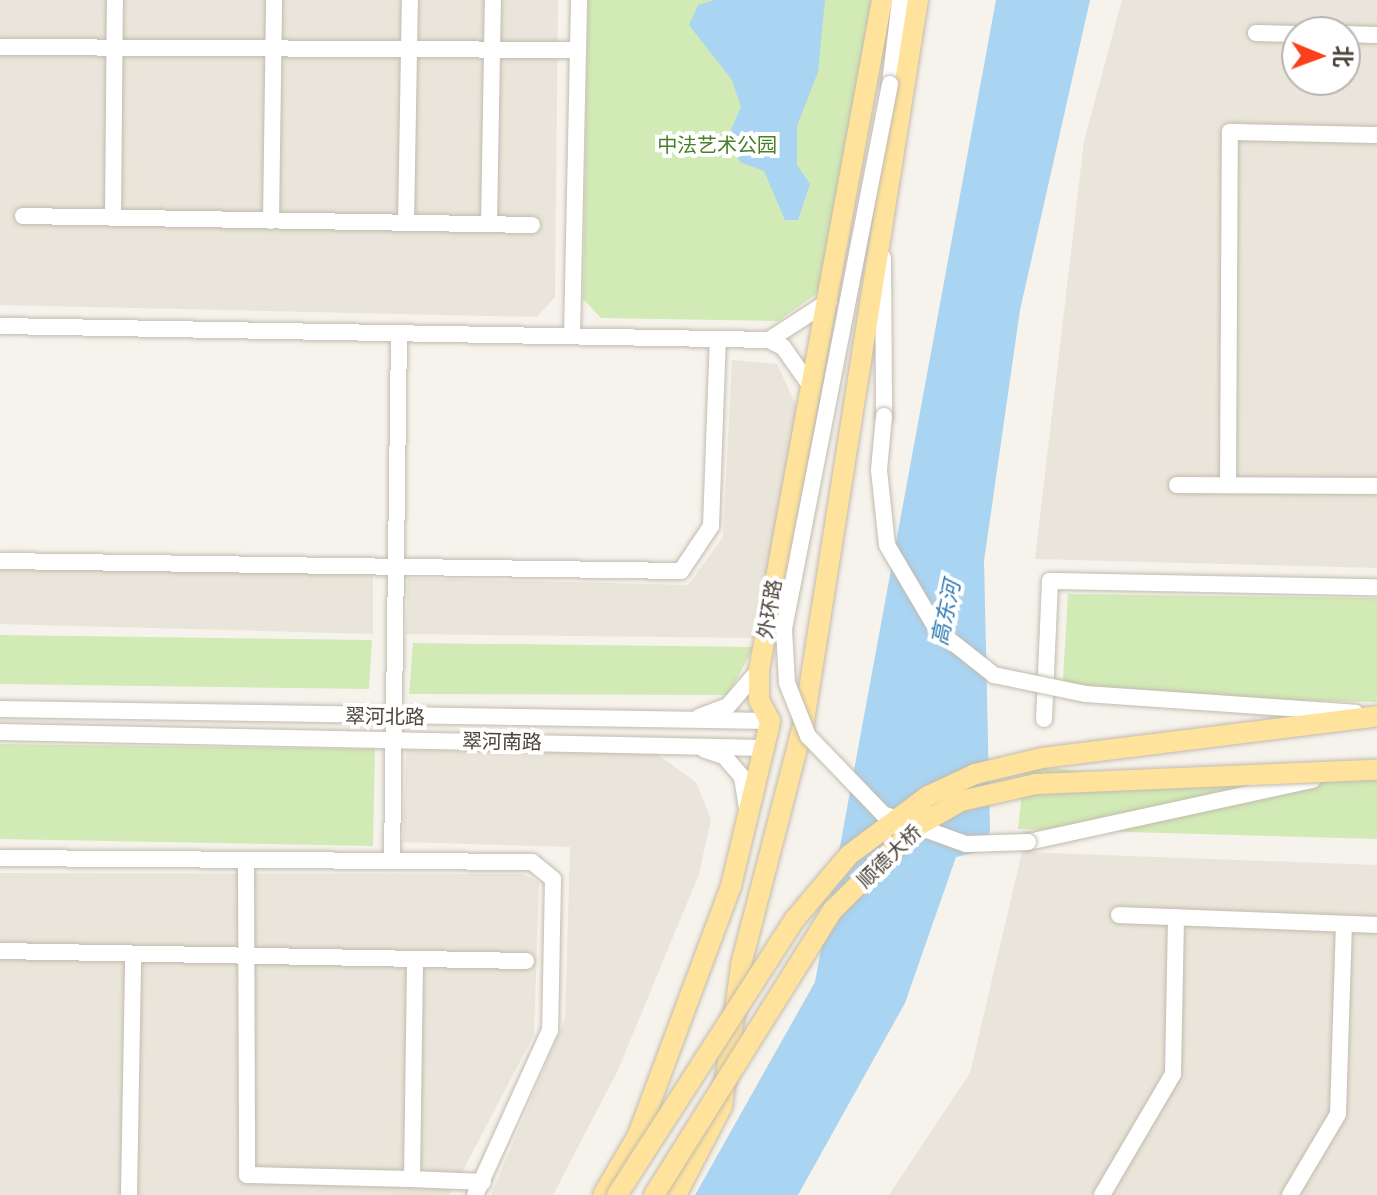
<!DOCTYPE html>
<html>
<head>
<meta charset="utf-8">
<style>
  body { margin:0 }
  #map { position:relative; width:1377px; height:1195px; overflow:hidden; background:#f6f3ec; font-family:"Archivo Narrow","Noto Sans SC",sans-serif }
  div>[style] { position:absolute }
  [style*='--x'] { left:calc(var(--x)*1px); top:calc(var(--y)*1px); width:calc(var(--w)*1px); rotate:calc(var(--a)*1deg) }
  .residential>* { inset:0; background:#eae5da }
  .green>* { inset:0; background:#d2eab5 }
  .water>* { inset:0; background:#a9d4f2 }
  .roads { filter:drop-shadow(0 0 2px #c2bbae) drop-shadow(0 0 2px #c2bbae) }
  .minor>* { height:16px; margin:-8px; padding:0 8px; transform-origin:8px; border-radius:8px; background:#fff }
  .major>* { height:20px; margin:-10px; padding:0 10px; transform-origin:10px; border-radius:10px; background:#ffe39c }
  .bridges { filter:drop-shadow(0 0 2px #c2bbae) drop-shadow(0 0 2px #c2bbae) }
  .minor-bridge>* { height:16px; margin:-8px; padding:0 8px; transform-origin:8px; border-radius:8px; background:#fff }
  .major-bridge>* { height:20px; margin:-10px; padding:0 10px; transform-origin:10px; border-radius:10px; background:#ffe39c }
  span { translate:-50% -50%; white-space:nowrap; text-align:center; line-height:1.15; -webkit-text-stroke:8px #fff; paint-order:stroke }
  .park-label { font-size:20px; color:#4a7f2a }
  .street-label { font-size:20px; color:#4b4439 }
  .water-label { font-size:22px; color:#2e7ab2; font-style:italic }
  .north { position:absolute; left:1281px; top:16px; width:80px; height:80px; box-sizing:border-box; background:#fff; border:2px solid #b7b4b0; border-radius:50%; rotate:91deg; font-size:22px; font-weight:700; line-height:32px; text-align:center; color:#4b4439 }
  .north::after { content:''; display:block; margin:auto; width:28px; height:36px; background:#fc3f1d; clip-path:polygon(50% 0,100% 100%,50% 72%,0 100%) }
</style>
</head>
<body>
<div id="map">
  <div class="residential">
    <div style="clip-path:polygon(0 0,558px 0,555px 297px,537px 317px,0 305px)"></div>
    <div style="clip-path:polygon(evenodd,1122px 0,1377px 0,1377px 568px,1035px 559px,1084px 141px,1122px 0,1297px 32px,1345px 32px,1345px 80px,1297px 80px,1297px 32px)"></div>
    <div style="clip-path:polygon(732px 360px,777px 364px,797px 407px,758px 638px,406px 634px,408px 578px,688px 585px,723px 537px)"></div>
    <div style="clip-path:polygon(0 567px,373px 572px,373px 634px,0 624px)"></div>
    <div style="clip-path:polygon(406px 750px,655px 753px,696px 782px,711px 819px,699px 874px,618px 1070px,553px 1195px,491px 1195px,565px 1019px,570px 847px,403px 842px)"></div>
    <div style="clip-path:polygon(1022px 852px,1377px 865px,1377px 1195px,889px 1195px,970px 1073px)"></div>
    <div style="clip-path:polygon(0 873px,523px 874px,539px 882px,534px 1035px,450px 1195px,0 1195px)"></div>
  </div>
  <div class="green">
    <div style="clip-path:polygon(588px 0,873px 0,826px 287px,778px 321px,601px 318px,583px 299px)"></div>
    <div style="clip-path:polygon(1068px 594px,1377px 598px,1377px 702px,1062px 696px)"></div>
    <div style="clip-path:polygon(0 635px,372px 640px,369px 689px,0 684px)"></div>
    <div style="clip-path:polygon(413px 643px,754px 647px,728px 695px,409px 694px)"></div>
    <div style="clip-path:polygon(0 744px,375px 749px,373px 846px,0 839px)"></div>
    <div style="clip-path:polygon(1025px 765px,1114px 775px,1377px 771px,1377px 839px,1018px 829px)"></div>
  </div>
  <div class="water">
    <div style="clip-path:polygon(714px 0,825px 0,818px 72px,797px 126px,797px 165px,810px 184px,798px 220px,785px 220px,764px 171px,740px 162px,728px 137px,741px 107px,732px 80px,689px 25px,698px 5px)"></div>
    <div style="clip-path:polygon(996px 0,1090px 0,1020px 310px,984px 561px,990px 830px,983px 851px,956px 857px,905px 1003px,798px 1195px,695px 1195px,815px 982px)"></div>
  </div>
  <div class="roads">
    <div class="minor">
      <div style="--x:1256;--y:33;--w:41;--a:1.4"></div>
      <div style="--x:1345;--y:34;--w:32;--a:2"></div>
      <div style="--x:0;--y:47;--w:578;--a:0.3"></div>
      <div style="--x:890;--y:84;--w:85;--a:-83.2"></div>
      <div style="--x:23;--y:216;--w:509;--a:1.01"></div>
      <div style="--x:113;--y:218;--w:218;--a:-89.5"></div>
      <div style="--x:271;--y:221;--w:221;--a:-89.2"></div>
      <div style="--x:406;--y:223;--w:223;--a:-89"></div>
      <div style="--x:489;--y:224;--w:224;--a:-89"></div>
      <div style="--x:883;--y:258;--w:158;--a:89.6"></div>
      <div style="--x:0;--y:326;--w:769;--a:1.04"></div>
      <div style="--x:769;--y:340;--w:72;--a:-33"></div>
      <div style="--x:572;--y:336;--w:336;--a:-88.8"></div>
      <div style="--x:769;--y:340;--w:16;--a:27"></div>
      <div style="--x:783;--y:347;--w:50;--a:54.7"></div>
      <div style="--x:1177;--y:485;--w:200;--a:0.3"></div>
      <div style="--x:1228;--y:485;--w:353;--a:-89.7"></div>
      <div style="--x:1230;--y:132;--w:147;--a:1.2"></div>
      <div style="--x:0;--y:561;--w:681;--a:0.84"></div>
      <div style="--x:681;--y:571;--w:54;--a:-56.3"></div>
      <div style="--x:711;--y:526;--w:187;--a:-87.9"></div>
      <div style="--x:0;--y:709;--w:770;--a:0.89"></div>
      <div style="--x:699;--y:717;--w:31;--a:-21"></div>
      <div style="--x:728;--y:706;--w:48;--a:-49.3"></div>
      <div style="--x:1044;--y:719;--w:138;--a:-87.5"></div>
      <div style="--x:1050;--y:581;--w:327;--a:1.1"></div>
      <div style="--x:0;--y:732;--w:764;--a:1.2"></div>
      <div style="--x:705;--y:750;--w:20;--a:18"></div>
      <div style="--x:724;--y:756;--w:28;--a:49"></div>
      <div style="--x:742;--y:777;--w:33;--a:81"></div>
      <div style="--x:1028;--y:842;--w:291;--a:-12.3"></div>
      <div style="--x:0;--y:858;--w:532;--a:0.43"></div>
      <div style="--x:532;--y:862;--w:27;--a:39"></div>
      <div style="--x:553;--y:879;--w:151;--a:91.1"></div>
      <div style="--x:550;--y:1030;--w:181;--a:114.4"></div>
      <div style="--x:246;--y:860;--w:315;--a:89.8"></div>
      <div style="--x:247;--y:1175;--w:165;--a:1.4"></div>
      <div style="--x:412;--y:1179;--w:220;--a:-89.2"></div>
      <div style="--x:392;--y:861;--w:528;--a:-89.24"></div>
      <div style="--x:1119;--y:915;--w:258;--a:2.2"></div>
      <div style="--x:0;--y:951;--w:526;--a:1.09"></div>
      <div style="--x:412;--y:1179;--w:71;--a:2.4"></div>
      <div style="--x:129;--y:1195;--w:241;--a:-89"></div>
      <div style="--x:1102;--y:1195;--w:140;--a:-59.6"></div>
      <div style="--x:1173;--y:1074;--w:157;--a:-88.9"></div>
      <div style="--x:1290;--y:1195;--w:94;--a:-59.3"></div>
      <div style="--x:1338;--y:1114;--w:190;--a:-88.2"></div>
    </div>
    <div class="major">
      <div style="--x:603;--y:1195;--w:69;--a:-59.7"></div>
      <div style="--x:638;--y:1135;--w:266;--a:-69.5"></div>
      <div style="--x:731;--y:886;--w:142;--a:-76.6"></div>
      <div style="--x:764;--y:748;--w:28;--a:-77"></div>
      <div style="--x:770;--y:721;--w:24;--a:-118"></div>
      <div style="--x:759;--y:700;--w:30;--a:-90"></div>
      <div style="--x:759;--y:670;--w:681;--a:-79.6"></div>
      <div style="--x:676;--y:1195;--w:100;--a:-62.7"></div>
      <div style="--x:722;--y:1106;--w:142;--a:-82.3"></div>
      <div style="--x:741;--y:965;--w:252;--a:-75.5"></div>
      <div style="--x:804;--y:721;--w:730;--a:-81.02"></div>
    </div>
  </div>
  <div class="bridges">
    <div class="minor-bridge">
      <div style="--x:890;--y:84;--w:555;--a:101.01"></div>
      <div style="--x:784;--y:629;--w:54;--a:86.8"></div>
      <div style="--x:787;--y:683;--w:57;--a:68.4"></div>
      <div style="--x:808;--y:736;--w:108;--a:46.1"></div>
      <div style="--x:883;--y:814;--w:88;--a:19.9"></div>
      <div style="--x:966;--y:844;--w:62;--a:-1.8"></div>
      <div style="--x:884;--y:416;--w:54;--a:95.3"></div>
      <div style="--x:879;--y:470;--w:75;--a:83.9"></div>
      <div style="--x:887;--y:545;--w:99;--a:59.5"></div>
      <div style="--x:937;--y:630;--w:73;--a:38.3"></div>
      <div style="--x:994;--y:675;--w:94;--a:11.7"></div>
      <div style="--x:1086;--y:694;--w:270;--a:4"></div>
    </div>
    <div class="major-bridge">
      <div style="--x:617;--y:1195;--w:328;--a:-57.2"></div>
      <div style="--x:795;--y:919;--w:84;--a:-49.8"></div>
      <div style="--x:849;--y:855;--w:99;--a:-36.8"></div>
      <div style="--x:928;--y:796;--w:52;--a:-25.1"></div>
      <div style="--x:975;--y:774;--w:69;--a:-13.4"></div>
      <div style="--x:1042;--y:758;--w:338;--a:-7.1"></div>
      <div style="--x:654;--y:1195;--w:337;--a:-57.9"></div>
      <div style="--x:833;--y:910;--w:119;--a:-45"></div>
      <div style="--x:917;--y:826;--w:51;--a:-29.6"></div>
      <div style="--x:961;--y:801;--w:77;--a:-12.8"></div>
      <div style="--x:1036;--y:784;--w:341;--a:-2.4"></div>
    </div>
  </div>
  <div class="park-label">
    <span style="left:717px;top:144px">中法艺术公园</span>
  </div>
  <div class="street-label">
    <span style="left:769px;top:609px;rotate:-80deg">外环路</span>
    <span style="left:385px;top:716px;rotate:1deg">翠河北路</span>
    <span style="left:502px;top:741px;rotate:1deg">翠河南路</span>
    <span style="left:889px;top:856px;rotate:-44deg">顺德大桥</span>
  </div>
  <div class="water-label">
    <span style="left:946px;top:613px;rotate:-78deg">高东河</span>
  </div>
  <div class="north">北</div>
</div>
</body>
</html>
